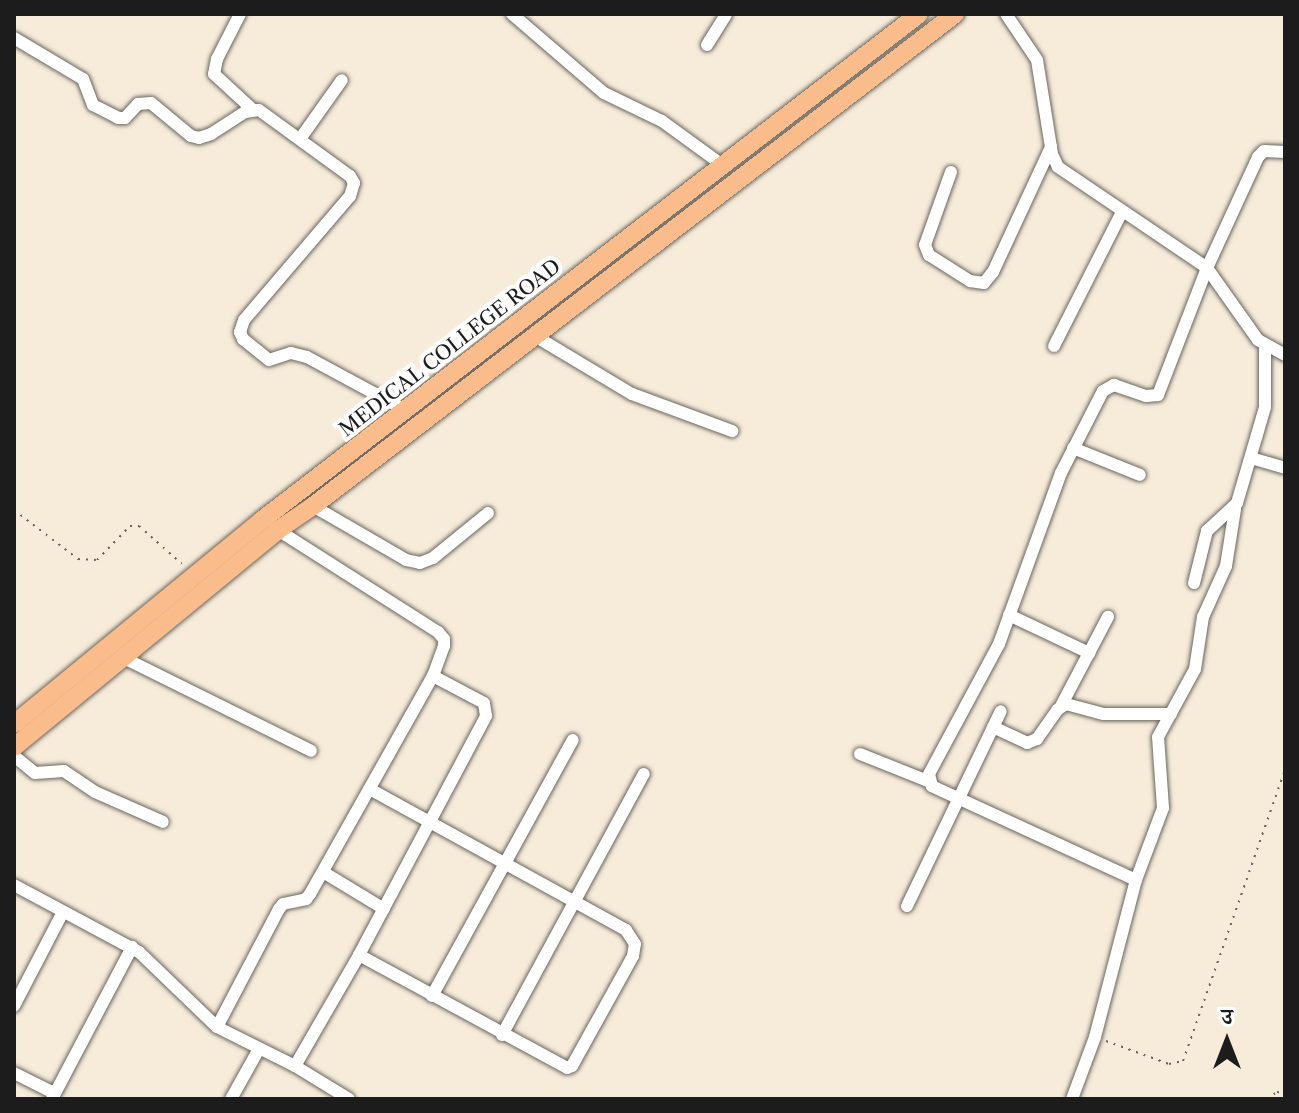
<!DOCTYPE html>
<html>
<head>
<meta charset="utf-8">
<style>
  body { margin:0 }
  #map { position:relative; width:1299px; height:1113px; overflow:hidden; background:#f7ecda; font-family:"Libre Caslon Text","Noto Serif Devanagari",serif }
  div>[style] { position:absolute }
  [style*='--x'] { left:calc(var(--x)*1px); top:calc(var(--y)*1px); width:calc(var(--w)*1px); rotate:calc(var(--a)*1deg) }
  .path>* { height:2px; margin-top:-1px; transform-origin:0; background:repeating-linear-gradient(90deg,#69655e 0 2px,transparent 0 8px) }
  .roads { filter:drop-shadow(0 0 2px #69655e) drop-shadow(0 0 2px #69655e) }
  .minor>* { height:12px; margin:-6px; padding:0 6px; transform-origin:6px; border-radius:6px; background:#fff }
  .highway>* { height:18px; margin:-9px; padding:0 9px; transform-origin:9px; border-radius:9px; background:#f9bc8a }
  span { translate:-50% -50%; white-space:nowrap; text-align:center; line-height:1.15; -webkit-text-stroke:8px #fff; paint-order:stroke }
  .street-label { font-size:20px; color:#1c1c1c }
  .frame { position:absolute; inset:0; border:16px solid #1c1c1c; pointer-events:none }
  .north { position:absolute; left:1187px; top:1001px; width:80px; height:80px; -webkit-text-stroke:6px #fff; paint-order:stroke; rotate:0deg; font-size:22px; font-weight:700; line-height:32px; text-align:center; color:#1c1c1c }
  .north::after { content:''; display:block; margin:auto; width:28px; height:36px; background:#1c1c1c; clip-path:polygon(50% 0,100% 100%,50% 72%,0 100%) }
</style>
</head>
<body>
<div id="map">
  <div class="path">
    <div style="--x:14;--y:510;--w:81;--a:37.4"></div>
    <div style="--x:78;--y:559;--w:19;--a:3"></div>
    <div style="--x:97;--y:560;--w:47;--a:-45.9"></div>
    <div style="--x:130;--y:526;--w:9;--a:0"></div>
    <div style="--x:139;--y:526;--w:57;--a:41.5"></div>
    <div style="--x:1106;--y:1041;--w:67;--a:20.1"></div>
    <div style="--x:1169;--y:1064;--w:14;--a:-12"></div>
    <div style="--x:1183;--y:1061;--w:309;--a:-70.7"></div>
    <div style="--x:1267;--y:1099;--w:12;--a:-35"></div>
    <div style="--x:1277;--y:1092;--w:8;--a:7"></div>
  </div>
  <div class="roads">
    <div class="minor">
      <div style="--x:240;--y:14;--w:51;--a:117.1"></div>
      <div style="--x:217;--y:59;--w:15;--a:101"></div>
      <div style="--x:214;--y:74;--w:53;--a:42.7"></div>
      <div style="--x:512;--y:14;--w:121;--a:40.7"></div>
      <div style="--x:604;--y:93;--w:64;--a:25.8"></div>
      <div style="--x:662;--y:121;--w:73;--a:36.1"></div>
      <div style="--x:1006;--y:14;--w:55;--a:56"></div>
      <div style="--x:1037;--y:60;--w:95;--a:80.9"></div>
      <div style="--x:1052;--y:154;--w:14;--a:65"></div>
      <div style="--x:1058;--y:167;--w:180;--a:34.1"></div>
      <div style="--x:1207;--y:268;--w:88;--a:54.7"></div>
      <div style="--x:1258;--y:340;--w:31;--a:29"></div>
      <div style="--x:14;--y:38;--w:80;--a:30.7"></div>
      <div style="--x:83;--y:79;--w:28;--a:69"></div>
      <div style="--x:93;--y:105;--w:28;--a:27"></div>
      <div style="--x:118;--y:118;--w:7;--a:0"></div>
      <div style="--x:125;--y:118;--w:19;--a:-47"></div>
      <div style="--x:138;--y:104;--w:13;--a:-4"></div>
      <div style="--x:151;--y:103;--w:52;--a:39.5"></div>
      <div style="--x:191;--y:136;--w:8;--a:14"></div>
      <div style="--x:199;--y:138;--w:13;--a:-18"></div>
      <div style="--x:211;--y:134;--w:40;--a:-32.9"></div>
      <div style="--x:245;--y:112;--w:14;--a:-8"></div>
      <div style="--x:259;--y:110;--w:112;--a:36"></div>
      <div style="--x:350;--y:176;--w:8;--a:60"></div>
      <div style="--x:354;--y:183;--w:14;--a:107"></div>
      <div style="--x:350;--y:196;--w:163;--a:130.5"></div>
      <div style="--x:244;--y:320;--w:13;--a:108"></div>
      <div style="--x:240;--y:332;--w:8;--a:67"></div>
      <div style="--x:243;--y:339;--w:33;--a:39"></div>
      <div style="--x:269;--y:360;--w:23;--a:-18"></div>
      <div style="--x:291;--y:353;--w:16;--a:14"></div>
      <div style="--x:307;--y:357;--w:111;--a:28.4"></div>
      <div style="--x:707;--y:45;--w:36;--a:-58"></div>
      <div style="--x:300;--y:139;--w:72;--a:-54.6"></div>
      <div style="--x:951;--y:172;--w:77;--a:109.6"></div>
      <div style="--x:925;--y:245;--w:11;--a:68"></div>
      <div style="--x:929;--y:255;--w:49;--a:32.4"></div>
      <div style="--x:970;--y:281;--w:14;--a:8"></div>
      <div style="--x:984;--y:283;--w:14;--a:-51"></div>
      <div style="--x:993;--y:272;--w:138;--a:-65.1"></div>
      <div style="--x:535;--y:336;--w:113;--a:30.9"></div>
      <div style="--x:632;--y:394;--w:107;--a:20.3"></div>
      <div style="--x:1054;--y:346;--w:150;--a:-63.1"></div>
      <div style="--x:1073;--y:448;--w:72;--a:21.9"></div>
      <div style="--x:1251;--y:458;--w:35;--a:16"></div>
      <div style="--x:313;--y:506;--w:108;--a:30.1"></div>
      <div style="--x:406;--y:560;--w:14;--a:12"></div>
      <div style="--x:420;--y:563;--w:14;--a:-21"></div>
      <div style="--x:433;--y:558;--w:71;--a:-39.3"></div>
      <div style="--x:1194;--y:583;--w:54;--a:-76"></div>
      <div style="--x:1207;--y:531;--w:41;--a:-43"></div>
      <div style="--x:1237;--y:503;--w:100;--a:-73.7"></div>
      <div style="--x:1265;--y:407;--w:61;--a:-90"></div>
      <div style="--x:1009;--y:615;--w:89;--a:25.4"></div>
      <div style="--x:122;--y:657;--w:211;--a:26.4"></div>
      <div style="--x:1061;--y:706;--w:101;--a:-62.2"></div>
      <div style="--x:993;--y:727;--w:38;--a:25"></div>
      <div style="--x:1027;--y:743;--w:11;--a:-22"></div>
      <div style="--x:1037;--y:739;--w:35;--a:-55"></div>
      <div style="--x:1057;--y:710;--w:11;--a:-34"></div>
      <div style="--x:1066;--y:704;--w:39;--a:15"></div>
      <div style="--x:1104;--y:714;--w:67;--a:0"></div>
      <div style="--x:860;--y:754;--w:73;--a:21.7"></div>
      <div style="--x:14;--y:756;--w:27;--a:39"></div>
      <div style="--x:35;--y:773;--w:29;--a:-4"></div>
      <div style="--x:64;--y:771;--w:37;--a:34"></div>
      <div style="--x:95;--y:792;--w:74;--a:23.8"></div>
      <div style="--x:323;--y:872;--w:71;--a:31.2"></div>
      <div style="--x:1136;--y:880;--w:225;--a:-155.3"></div>
      <div style="--x:932;--y:786;--w:12;--a:-104"></div>
      <div style="--x:929;--y:774;--w:148;--a:-61.7"></div>
      <div style="--x:999;--y:644;--w:182;--a:-70.1"></div>
      <div style="--x:1061;--y:473;--w:92;--a:-62.9"></div>
      <div style="--x:1103;--y:391;--w:13;--a:-29"></div>
      <div style="--x:1114;--y:385;--w:34;--a:19"></div>
      <div style="--x:1146;--y:396;--w:12;--a:-5"></div>
      <div style="--x:1158;--y:395;--w:136;--a:-68.9"></div>
      <div style="--x:1207;--y:268;--w:122;--a:-65.3"></div>
      <div style="--x:1258;--y:157;--w:8;--a:-45"></div>
      <div style="--x:1264;--y:151;--w:21;--a:3"></div>
      <div style="--x:14;--y:885;--w:142;--a:28.2"></div>
      <div style="--x:139;--y:952;--w:108;--a:43.9"></div>
      <div style="--x:217;--y:1027;--w:87;--a:26.6"></div>
      <div style="--x:295;--y:1066;--w:63;--a:31.4"></div>
      <div style="--x:907;--y:906;--w:216;--a:-64.3"></div>
      <div style="--x:359;--y:955;--w:237;--a:28.5"></div>
      <div style="--x:567;--y:1068;--w:5;--a:-22"></div>
      <div style="--x:572;--y:1066;--w:126;--a:-61"></div>
      <div style="--x:633;--y:956;--w:12;--a:-81"></div>
      <div style="--x:635;--y:944;--w:17;--a:-123"></div>
      <div style="--x:626;--y:930;--w:293;--a:-151.2"></div>
      <div style="--x:432;--y:996;--w:292;--a:-61.2"></div>
      <div style="--x:14;--y:1006;--w:106;--a:-62.5"></div>
      <div style="--x:217;--y:1027;--w:133;--a:-62.3"></div>
      <div style="--x:279;--y:909;--w:6;--a:-51"></div>
      <div style="--x:283;--y:904;--w:24;--a:-12"></div>
      <div style="--x:306;--y:899;--w:6;--a:-51"></div>
      <div style="--x:310;--y:894;--w:250;--a:-60.6"></div>
      <div style="--x:433;--y:676;--w:32;--a:-70"></div>
      <div style="--x:444;--y:646;--w:7;--a:-90"></div>
      <div style="--x:444;--y:639;--w:9;--a:-131"></div>
      <div style="--x:438;--y:632;--w:190;--a:-147.5"></div>
      <div style="--x:502;--y:1035;--w:297;--a:-61.5"></div>
      <div style="--x:295;--y:1066;--w:128;--a:-60"></div>
      <div style="--x:359;--y:955;--w:271;--a:-62"></div>
      <div style="--x:486;--y:716;--w:13;--a:-99"></div>
      <div style="--x:484;--y:703;--w:58;--a:-152.1"></div>
      <div style="--x:14;--y:1073;--w:45;--a:26.6"></div>
      <div style="--x:52;--y:1099;--w:172;--a:-62.2"></div>
      <div style="--x:231;--y:1099;--w:57;--a:-60.8"></div>
      <div style="--x:1072;--y:1099;--w:66;--a:-69.6"></div>
      <div style="--x:1095;--y:1037;--w:162;--a:-75.4"></div>
      <div style="--x:1136;--y:880;--w:77;--a:-69.4"></div>
      <div style="--x:1163;--y:808;--w:71;--a:-94"></div>
      <div style="--x:1158;--y:737;--w:77;--a:-61.4"></div>
      <div style="--x:1195;--y:669;--w:53;--a:-81.3"></div>
      <div style="--x:1203;--y:617;--w:56;--a:-65.7"></div>
      <div style="--x:1226;--y:566;--w:58;--a:-81"></div>
    </div>
    <div class="highway">
      <div style="--x:14;--y:724;--w:321;--a:-39.4"></div>
      <div style="--x:262;--y:520;--w:829;--a:-37.6"></div>
      <div style="--x:14;--y:747;--w:342;--a:-39.4"></div>
      <div style="--x:278;--y:530;--w:42;--a:-34.4"></div>
      <div style="--x:313;--y:506;--w:809;--a:-37.46"></div>
    </div>
  </div>
  <div class="street-label">
    <span style="left:450px;top:348px;rotate:-38deg">MEDICAL COLLEGE ROAD</span>
  </div>
  <div class="frame"></div>
  <div class="north">उ</div>
</div>
</body>
</html>
